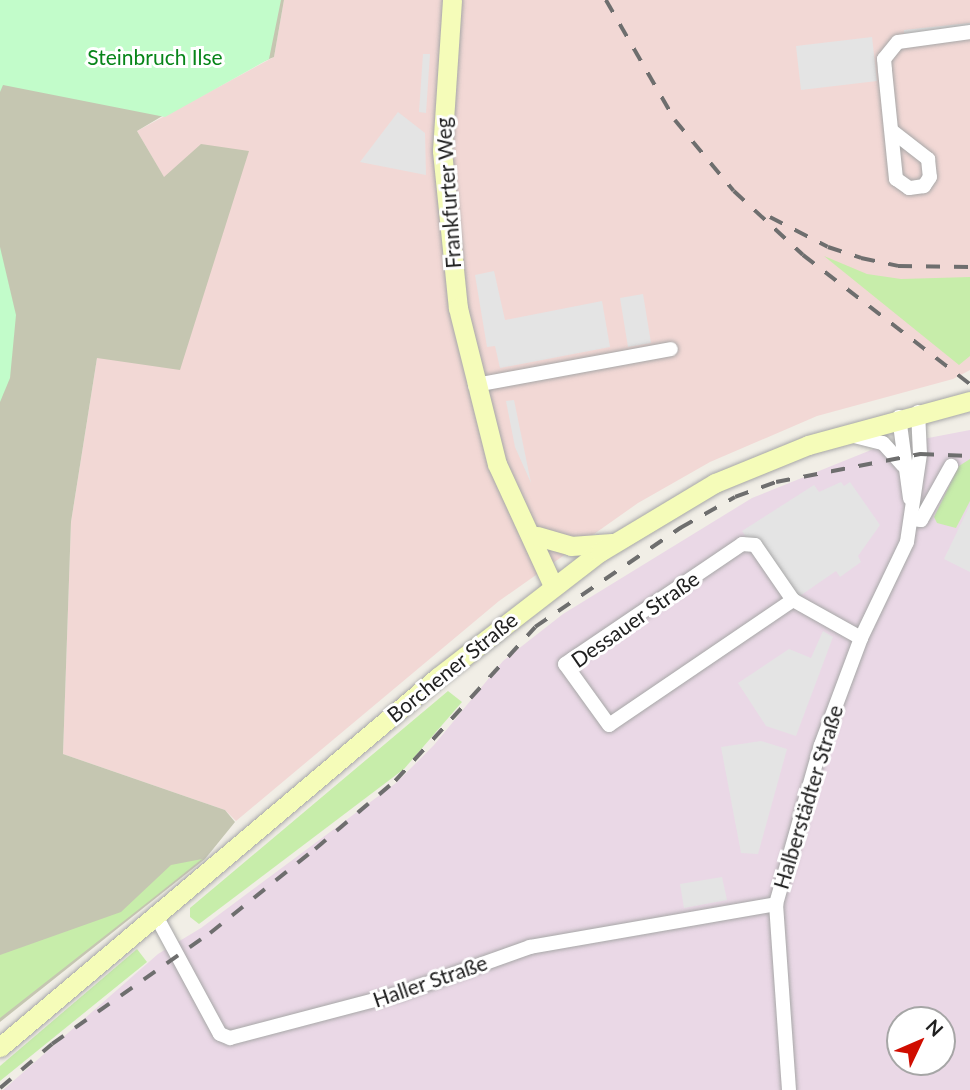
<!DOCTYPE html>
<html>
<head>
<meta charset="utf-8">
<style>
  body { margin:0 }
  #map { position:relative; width:970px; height:1090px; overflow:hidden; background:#f1eee6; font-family:Lato,sans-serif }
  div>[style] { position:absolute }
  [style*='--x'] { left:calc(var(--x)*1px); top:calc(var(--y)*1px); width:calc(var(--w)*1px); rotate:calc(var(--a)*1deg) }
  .commercial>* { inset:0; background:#f2d8d5 }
  .industrial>* { inset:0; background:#ead8e6 }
  .construction>* { inset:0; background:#c5c6b1 }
  .grass>* { inset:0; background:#c7edaa }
  .park>* { inset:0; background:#c2fcca }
  .parking>* { inset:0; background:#e4e4e4 }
  .roads { filter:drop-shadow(0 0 2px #a7a7a7) drop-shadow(0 0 2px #a7a7a7) }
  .street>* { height:14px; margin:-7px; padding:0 7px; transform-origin:7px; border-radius:7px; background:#fff }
  .secondary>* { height:19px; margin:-9.5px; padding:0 9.5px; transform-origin:9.5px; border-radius:9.5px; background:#f5fcb9 }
  .rail>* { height:3.5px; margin-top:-1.75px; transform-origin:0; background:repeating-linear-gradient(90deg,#6e6e6e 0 14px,transparent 0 28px) }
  span { translate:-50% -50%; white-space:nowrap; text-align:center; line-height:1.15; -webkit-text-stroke:6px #fff; paint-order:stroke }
  .park-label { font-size:21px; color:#078519 }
  .street-label { font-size:21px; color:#202020 }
  .north { position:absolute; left:886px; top:1006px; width:70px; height:70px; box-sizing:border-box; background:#fff; border:2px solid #a6a6a6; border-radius:50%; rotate:46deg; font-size:19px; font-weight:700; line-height:28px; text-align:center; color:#202020 }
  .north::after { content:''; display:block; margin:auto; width:24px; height:32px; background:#d00d00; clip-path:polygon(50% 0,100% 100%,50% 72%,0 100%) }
</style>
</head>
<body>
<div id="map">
  <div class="commercial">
    <div style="clip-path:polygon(284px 0,970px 0,970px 370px,953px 379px,817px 416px,710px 462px,638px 503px,499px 601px,236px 821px,225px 810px,63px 754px,71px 522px,97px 358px,164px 178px,137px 131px,274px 57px)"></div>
  </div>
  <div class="industrial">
    <div style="clip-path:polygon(evenodd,970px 430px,970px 1090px,3px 1090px,158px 954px,201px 928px,396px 783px,434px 745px,503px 661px,563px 614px,752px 498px,876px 448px,970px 430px,900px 1020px,942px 1020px,942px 1062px,900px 1062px,900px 1020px)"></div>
  </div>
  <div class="construction">
    <div style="clip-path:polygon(0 0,284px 0,274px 57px,235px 73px,137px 131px,164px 177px,201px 144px,249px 151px,180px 370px,97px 358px,71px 522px,63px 754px,225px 810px,235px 822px,205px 859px,0 1022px)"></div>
  </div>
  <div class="grass">
    <div style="clip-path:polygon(824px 256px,867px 274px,901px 279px,970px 277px,970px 356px,959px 365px)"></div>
    <div style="clip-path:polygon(970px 459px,970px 501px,956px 528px,937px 523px,934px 517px,959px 466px)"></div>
    <div style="clip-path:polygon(448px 691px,462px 702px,404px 769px,199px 924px,190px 917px,190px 908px)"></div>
    <div style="clip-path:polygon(202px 859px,148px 902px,0 1018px,0 955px,121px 912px,171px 865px)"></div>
    <div style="clip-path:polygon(137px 949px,147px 962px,0 1081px,0 1066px)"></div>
  </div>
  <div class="park">
    <div style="clip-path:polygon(0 0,281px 0,269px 59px,165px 117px,3px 85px,0 92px)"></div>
    <div style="clip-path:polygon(0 247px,16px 315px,10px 378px,0 402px)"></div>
  </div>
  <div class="parking">
    <div style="clip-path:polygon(970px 23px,970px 27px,904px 34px,904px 30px)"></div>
    <div style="clip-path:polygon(872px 37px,877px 81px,801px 90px,796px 46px)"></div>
    <div style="clip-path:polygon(423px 54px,430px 54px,426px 113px,419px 112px)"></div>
    <div style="clip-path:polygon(398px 112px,425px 133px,426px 175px,360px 162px)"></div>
    <div style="clip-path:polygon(494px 271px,505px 320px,602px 301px,610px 347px,500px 368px,495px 346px,487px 347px,475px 275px)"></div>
    <div style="clip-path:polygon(643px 294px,651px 343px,628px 347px,620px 298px)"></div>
    <div style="clip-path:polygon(514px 400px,531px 483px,515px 447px,506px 401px)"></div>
    <div style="clip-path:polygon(841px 482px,844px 486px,850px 482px,880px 525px,858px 556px,861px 562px,840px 577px,836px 571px,791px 602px,742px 531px,814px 485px,819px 492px)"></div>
    <div style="clip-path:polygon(970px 505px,970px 572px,944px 559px)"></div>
    <div style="clip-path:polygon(823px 631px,833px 637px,796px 736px,766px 726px,738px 683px,789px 649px,811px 658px)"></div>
    <div style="clip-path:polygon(761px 741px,787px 749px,758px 854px,741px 853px,721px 747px)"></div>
    <div style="clip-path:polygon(722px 877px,727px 900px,684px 908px,680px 884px)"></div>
  </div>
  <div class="roads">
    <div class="street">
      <div style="--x:892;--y:131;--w:46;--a:37.9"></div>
      <div style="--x:928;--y:159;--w:18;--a:84"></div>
      <div style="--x:930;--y:177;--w:11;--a:124"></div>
      <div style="--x:924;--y:186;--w:15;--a:172"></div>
      <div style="--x:909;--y:188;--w:16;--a:-145"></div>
      <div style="--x:896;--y:179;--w:110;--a:-95.8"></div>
      <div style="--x:885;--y:70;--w:11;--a:-95"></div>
      <div style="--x:884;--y:59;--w:22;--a:-51"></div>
      <div style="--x:898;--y:42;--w:73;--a:-7.9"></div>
      <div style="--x:475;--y:385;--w:199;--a:-10.4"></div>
      <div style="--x:899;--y:417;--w:82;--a:82.3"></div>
      <div style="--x:850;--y:435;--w:34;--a:14"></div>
      <div style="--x:883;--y:443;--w:30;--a:48"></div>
      <div style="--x:912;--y:519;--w:9;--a:6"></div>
      <div style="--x:921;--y:520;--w:62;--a:-60.9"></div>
      <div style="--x:793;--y:600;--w:222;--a:145.8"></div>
      <div style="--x:609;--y:725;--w:75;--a:-125.8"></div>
      <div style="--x:565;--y:664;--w:214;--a:-34.1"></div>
      <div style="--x:742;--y:544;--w:13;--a:4"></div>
      <div style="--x:755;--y:545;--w:67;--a:55.4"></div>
      <div style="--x:793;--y:600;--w:78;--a:29.2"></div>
      <div style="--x:155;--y:914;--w:136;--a:61.6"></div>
      <div style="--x:220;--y:1034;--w:11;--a:22"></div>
      <div style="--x:230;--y:1038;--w:177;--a:-14.7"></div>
      <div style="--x:401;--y:993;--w:137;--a:-19.6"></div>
      <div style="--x:530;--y:947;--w:250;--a:-9.9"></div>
      <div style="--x:789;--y:1090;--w:186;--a:-94"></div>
      <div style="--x:776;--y:904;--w:165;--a:-74.2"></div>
      <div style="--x:821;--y:745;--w:114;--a:-69.5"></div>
      <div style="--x:861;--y:638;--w:106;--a:-64.4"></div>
      <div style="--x:907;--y:542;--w:89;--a:-81.6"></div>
      <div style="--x:920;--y:454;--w:42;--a:-92.7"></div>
    </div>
    <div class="secondary">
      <div style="--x:452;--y:0;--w:151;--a:93.8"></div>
      <div style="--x:442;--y:151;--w:158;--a:84.2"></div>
      <div style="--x:458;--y:308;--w:161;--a:76"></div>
      <div style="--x:497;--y:464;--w:134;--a:65.3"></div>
      <div style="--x:537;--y:536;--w:35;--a:16"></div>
      <div style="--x:571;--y:546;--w:41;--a:-4.2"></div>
      <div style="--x:0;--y:1047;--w:573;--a:-40.19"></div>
      <div style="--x:438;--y:677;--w:205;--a:-37.7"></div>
      <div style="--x:600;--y:552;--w:134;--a:-31"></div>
      <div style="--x:715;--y:483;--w:100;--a:-22.2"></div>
      <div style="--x:808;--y:445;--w:168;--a:-15.2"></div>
    </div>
  </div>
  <div class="rail">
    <div style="--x:606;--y:0;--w:138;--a:60.1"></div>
    <div style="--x:675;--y:120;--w:92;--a:50.3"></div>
    <div style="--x:734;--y:191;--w:94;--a:42.8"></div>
    <div style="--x:803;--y:255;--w:211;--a:37.7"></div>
    <div style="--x:770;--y:217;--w:65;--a:27.3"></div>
    <div style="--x:828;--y:247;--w:35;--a:18"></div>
    <div style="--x:861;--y:258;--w:38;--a:12"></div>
    <div style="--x:898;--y:266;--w:72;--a:0.8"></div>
    <div style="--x:0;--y:1088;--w:68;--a:-40.2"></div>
    <div style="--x:52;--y:1044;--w:193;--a:-35.1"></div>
    <div style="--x:210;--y:933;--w:134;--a:-38.7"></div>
    <div style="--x:315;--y:849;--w:105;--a:-40.4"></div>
    <div style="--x:395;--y:781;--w:208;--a:-47.7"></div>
    <div style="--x:535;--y:627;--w:176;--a:-34.3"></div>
    <div style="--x:680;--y:528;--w:63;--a:-29.4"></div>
    <div style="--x:735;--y:497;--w:44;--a:-20.1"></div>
    <div style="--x:776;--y:482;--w:147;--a:-11"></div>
    <div style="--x:920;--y:454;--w:50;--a:2.3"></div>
  </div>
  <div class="park-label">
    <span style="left:155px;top:57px">Steinbruch Ilse</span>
  </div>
  <div class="street-label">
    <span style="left:448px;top:193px;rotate:-94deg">Frankfurter Weg</span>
    <span style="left:635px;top:619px;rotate:-35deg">Dessauer Straße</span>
    <span style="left:452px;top:667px;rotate:-39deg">Borchener Straße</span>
    <span style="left:808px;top:797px;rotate:-73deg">Halberstädter Straße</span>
    <span style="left:430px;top:981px;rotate:-19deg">Haller Straße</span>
  </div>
  <div class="north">N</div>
</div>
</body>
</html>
